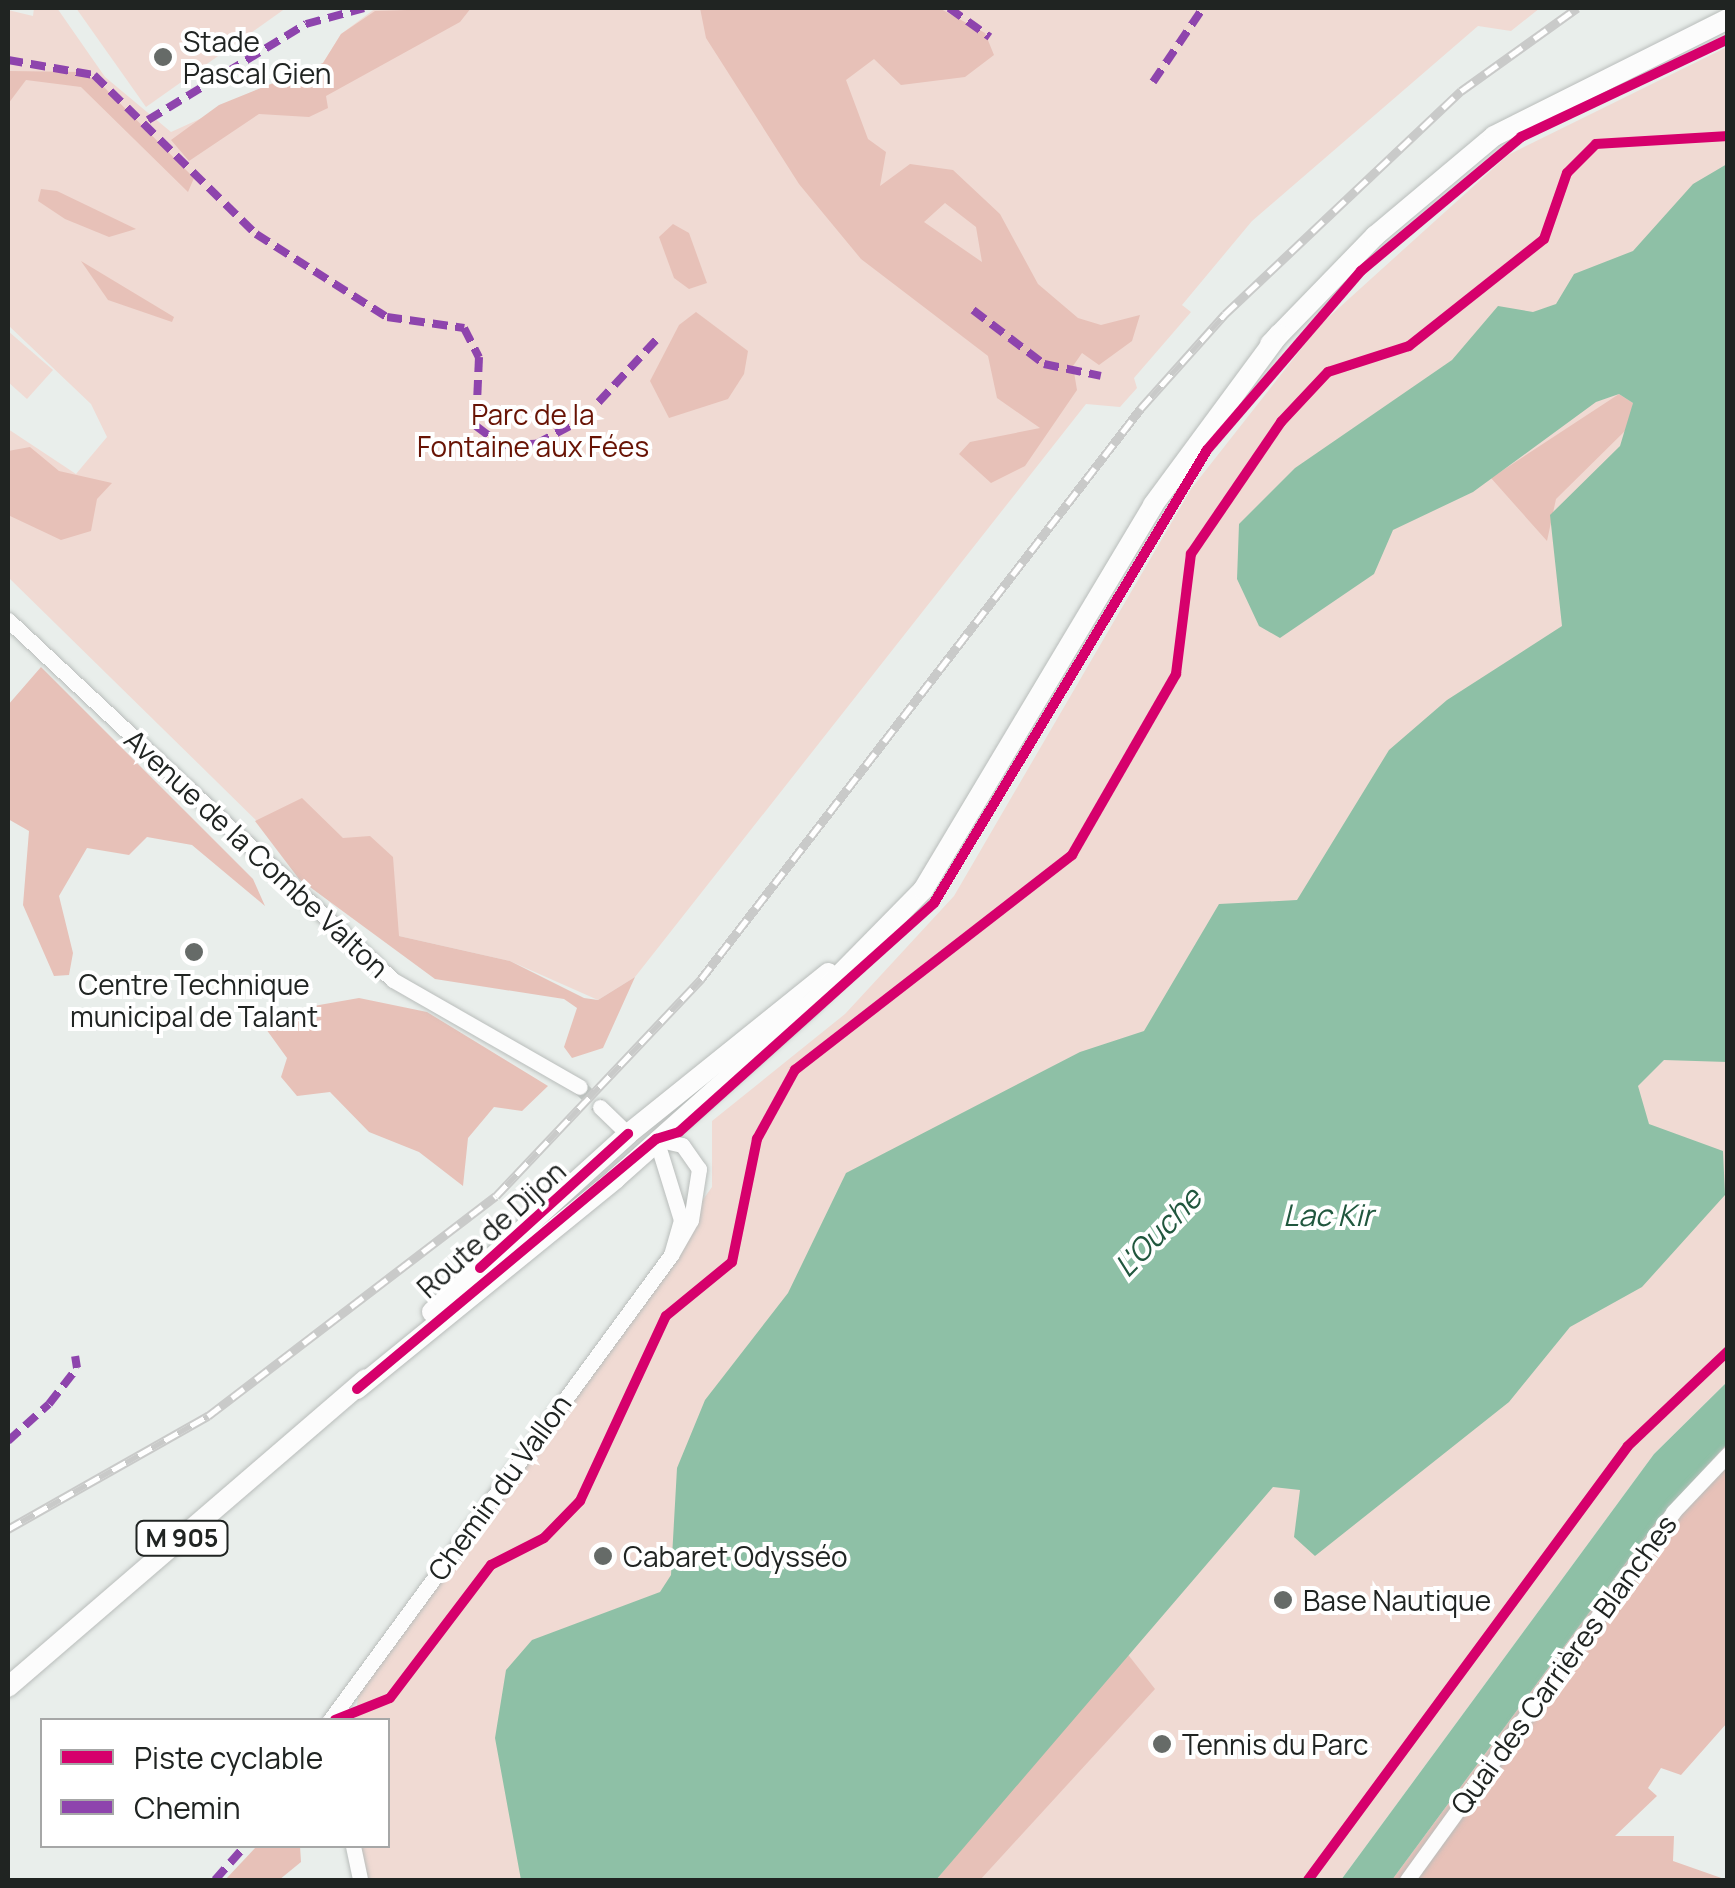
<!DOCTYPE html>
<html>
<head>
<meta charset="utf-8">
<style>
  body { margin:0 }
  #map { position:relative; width:1735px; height:1888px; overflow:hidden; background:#e9eeeb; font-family:Manrope,sans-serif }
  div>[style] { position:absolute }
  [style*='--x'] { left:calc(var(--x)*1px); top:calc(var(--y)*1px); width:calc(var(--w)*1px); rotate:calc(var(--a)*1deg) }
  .green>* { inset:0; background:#f0dad3 }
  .forest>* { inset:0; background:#e7c1b8 }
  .water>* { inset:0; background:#8ec0a6 }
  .minor-tunnel>* { height:15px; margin-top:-7.5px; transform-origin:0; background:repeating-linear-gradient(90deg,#c1c6c3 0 15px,transparent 0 23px) }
  .roads { filter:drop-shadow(0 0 2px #b9bdbb) drop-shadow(0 0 2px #b9bdbb) }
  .minor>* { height:15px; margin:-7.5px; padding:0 7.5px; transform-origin:7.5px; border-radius:7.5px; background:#fcfcfc }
  .major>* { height:20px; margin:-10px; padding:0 10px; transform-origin:10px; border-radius:10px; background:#fcfcfc }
  .rail>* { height:9px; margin-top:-4.5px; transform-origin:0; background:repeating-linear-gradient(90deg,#fff 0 15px,#c9cac9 0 30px); box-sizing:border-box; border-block:2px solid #c9cac9 }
  .quiet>* { height:8px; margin-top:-4px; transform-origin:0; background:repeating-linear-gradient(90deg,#8e44ad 0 15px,transparent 0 23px) }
  .cycleway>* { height:10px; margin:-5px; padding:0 5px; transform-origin:5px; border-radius:5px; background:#d6006c }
  .dots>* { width:28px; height:28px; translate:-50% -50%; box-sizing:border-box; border:5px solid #fff; border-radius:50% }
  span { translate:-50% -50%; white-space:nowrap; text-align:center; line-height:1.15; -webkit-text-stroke:8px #fff; paint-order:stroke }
  .shield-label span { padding:2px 8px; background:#fff; border:2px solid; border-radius:8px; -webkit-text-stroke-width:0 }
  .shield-label { font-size:25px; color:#202422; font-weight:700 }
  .poi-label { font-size:28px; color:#202422 }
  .left { translate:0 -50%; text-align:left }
  .park-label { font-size:28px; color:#681304 }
  .street-label { font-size:28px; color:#202422 }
  .water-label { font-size:30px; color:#21573e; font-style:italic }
  .frame { position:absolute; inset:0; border:10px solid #202422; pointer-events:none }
  .legend { position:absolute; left:40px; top:1718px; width:350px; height:130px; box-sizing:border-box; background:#fff; border:2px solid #a6a7a7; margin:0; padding:12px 18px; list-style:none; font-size:30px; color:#202422 }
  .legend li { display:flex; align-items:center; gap:20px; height:50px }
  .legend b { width:50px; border:2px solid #a6a7a7 }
</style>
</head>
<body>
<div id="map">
  <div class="green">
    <div style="clip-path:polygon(34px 8px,57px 8px,105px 77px,171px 132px,323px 63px,341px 34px,376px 8px,1540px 8px,1511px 31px,1478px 26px,1252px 221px,1182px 305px,1191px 312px,1134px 378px,1137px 388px,1120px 407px,1086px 404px,635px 977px,598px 1000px,510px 961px,399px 936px,314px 877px,8px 577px,8px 429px,76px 474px,107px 437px,91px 404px,8px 325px,8px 10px,33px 16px)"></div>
    <div style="clip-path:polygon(76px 8px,286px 8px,146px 107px)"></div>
    <div style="clip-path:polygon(1727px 47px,1727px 1382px,1654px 1454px,1341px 1880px,368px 1880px,361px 1846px,388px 1846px,388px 1720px,355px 1720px,360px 1683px,712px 1187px,712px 1121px,845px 1014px,954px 896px,1191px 489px,1320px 325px,1508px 155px)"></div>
    <div style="clip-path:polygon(8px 331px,53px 370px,27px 399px,8px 382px)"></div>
  </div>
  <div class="forest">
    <div style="clip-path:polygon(471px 8px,460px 22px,326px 96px,328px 108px,309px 117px,259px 114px,189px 161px,171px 140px,219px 105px,323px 63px,341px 34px,375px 11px)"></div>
    <div style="clip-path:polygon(evenodd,654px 8px,939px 8px,985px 33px,994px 55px,965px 77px,901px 85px,874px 59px,846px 80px,868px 139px,886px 152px,880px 186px,910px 164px,953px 170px,1000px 214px,1038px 284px,1078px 318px,1101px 325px,1140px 315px,1132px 341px,1099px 365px,1082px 353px,1073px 366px,1077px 390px,1025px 466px,991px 483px,959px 454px,970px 442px,1040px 428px,997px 398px,988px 356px,861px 259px,799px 184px,706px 38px,700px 8px,654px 8px,945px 203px,976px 227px,982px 262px,924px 222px,945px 203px)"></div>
    <div style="clip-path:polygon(10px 71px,80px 72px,99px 82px,194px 178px,188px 192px,81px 87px,26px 80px,8px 104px)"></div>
    <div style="clip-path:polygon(41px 189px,57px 191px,136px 229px,109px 237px,65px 219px,38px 201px)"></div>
    <div style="clip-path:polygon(673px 224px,689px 233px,707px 283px,689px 289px,674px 278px,659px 237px)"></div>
    <div style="clip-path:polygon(81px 261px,174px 317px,172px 322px,108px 300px)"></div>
    <div style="clip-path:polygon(696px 312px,748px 351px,744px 374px,728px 399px,669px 418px,650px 381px,679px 325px)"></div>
    <div style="clip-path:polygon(1619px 394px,1633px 403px,1630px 426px,1556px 499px,1547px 541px,1491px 478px)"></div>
    <div style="clip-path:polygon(30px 447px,59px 471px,112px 483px,97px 499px,91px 531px,61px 540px,8px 515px,8px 451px)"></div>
    <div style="clip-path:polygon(41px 667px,253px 879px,265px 906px,192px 845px,147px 837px,129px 855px,87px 848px,59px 896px,73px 953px,69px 975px,54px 976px,23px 905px,29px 831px,8px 819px,8px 705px)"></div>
    <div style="clip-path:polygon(302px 798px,343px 838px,370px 836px,393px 857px,399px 936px,510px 961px,584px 998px,598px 1000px,635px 977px,603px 1048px,572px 1058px,564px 1047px,577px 1008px,564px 999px,435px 979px,299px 879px,255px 821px)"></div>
    <div style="clip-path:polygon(359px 998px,427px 1012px,548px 1086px,522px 1111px,494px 1107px,468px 1138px,463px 1186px,419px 1152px,369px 1132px,330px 1092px,297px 1096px,281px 1077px,287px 1058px,266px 1029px,268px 1014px)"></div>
    <div style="clip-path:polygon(1727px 1444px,1727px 1723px,1681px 1775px,1661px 1768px,1648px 1788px,1657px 1796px,1615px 1836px,1674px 1836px,1673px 1861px,1727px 1880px,1392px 1880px,1659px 1518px)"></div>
    <div style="clip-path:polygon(1126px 1652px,1155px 1689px,980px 1880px,936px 1880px)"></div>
    <div style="clip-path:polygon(257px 1846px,300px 1846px,301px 1862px,279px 1880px,225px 1880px)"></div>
  </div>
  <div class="water">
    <div style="clip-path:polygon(1727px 164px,1727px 1062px,1664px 1060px,1638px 1086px,1649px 1124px,1723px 1151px,1725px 1195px,1642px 1287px,1570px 1327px,1509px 1402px,1315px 1556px,1294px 1537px,1300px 1490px,1273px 1487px,936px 1880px,521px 1880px,495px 1738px,506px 1670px,532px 1640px,660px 1592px,671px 1575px,677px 1468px,705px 1400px,788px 1293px,846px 1173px,1080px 1052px,1144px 1031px,1219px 904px,1297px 900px,1389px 750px,1447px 700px,1562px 626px,1550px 515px,1620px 446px,1633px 403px,1619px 394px,1596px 402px,1473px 492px,1393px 530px,1374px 574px,1280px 638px,1259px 626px,1237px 579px,1239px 524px,1295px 468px,1452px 360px,1498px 306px,1533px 312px,1556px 304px,1574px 274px,1633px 251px,1693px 184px)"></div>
    <div style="clip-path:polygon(1727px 1382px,1727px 1444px,1659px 1518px,1392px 1880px,1341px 1880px,1654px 1454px)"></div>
  </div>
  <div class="minor-tunnel">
    <div style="--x:580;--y:1087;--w:28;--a:45"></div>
  </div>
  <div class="roads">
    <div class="minor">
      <div style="--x:8;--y:620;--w:527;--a:43.08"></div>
      <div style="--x:393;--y:980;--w:215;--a:29.8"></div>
      <div style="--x:600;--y:1107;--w:39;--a:44"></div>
      <div style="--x:330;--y:1720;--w:577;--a:-53.75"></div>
      <div style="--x:671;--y:1255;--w:40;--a:-60.3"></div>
      <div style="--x:691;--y:1220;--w:52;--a:-81.1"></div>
      <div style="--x:699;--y:1169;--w:29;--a:-125"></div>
      <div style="--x:682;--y:1145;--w:27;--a:-167"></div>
      <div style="--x:656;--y:1139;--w:85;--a:72.8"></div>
      <div style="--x:681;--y:1220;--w:36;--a:106"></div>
      <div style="--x:353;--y:1846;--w:35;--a:78"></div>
      <div style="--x:1407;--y:1880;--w:454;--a:-54.1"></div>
      <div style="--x:1673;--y:1512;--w:80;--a:-46.5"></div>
    </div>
    <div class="major">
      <div style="--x:1270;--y:344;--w:151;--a:-45.8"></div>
      <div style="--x:1375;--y:236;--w:155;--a:-40"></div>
      <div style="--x:1494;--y:136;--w:262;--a:-26.6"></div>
      <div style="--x:432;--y:1312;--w:265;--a:-42.2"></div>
      <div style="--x:628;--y:1134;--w:257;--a:-38.8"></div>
      <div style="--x:357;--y:1389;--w:333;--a:-39.1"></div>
      <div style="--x:615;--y:1179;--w:260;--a:-41.7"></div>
      <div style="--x:809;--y:1006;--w:163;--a:-45.5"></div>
      <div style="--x:923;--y:890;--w:448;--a:-59.1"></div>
      <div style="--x:1153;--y:505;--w:212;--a:-53.6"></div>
      <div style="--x:8;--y:1687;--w:472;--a:-40.7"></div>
    </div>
  </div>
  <div class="rail">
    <div style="--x:8;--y:1529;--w:230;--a:-29.5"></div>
    <div style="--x:208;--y:1416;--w:362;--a:-37.4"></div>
    <div style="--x:496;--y:1196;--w:299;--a:-46.6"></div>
    <div style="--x:701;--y:979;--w:721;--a:-52.38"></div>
    <div style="--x:1141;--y:408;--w:126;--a:-48.2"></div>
    <div style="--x:1225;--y:314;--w:325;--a:-43.4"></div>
    <div style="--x:1461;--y:91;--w:143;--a:-35.6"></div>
  </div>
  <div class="quiet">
    <div style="--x:949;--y:8;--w:50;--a:35.3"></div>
    <div style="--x:8;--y:60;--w:87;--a:9.9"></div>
    <div style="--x:94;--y:75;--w:227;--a:44.5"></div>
    <div style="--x:256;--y:234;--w:155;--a:32.4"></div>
    <div style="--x:387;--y:317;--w:78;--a:8.1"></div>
    <div style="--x:464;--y:328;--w:33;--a:63"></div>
    <div style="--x:479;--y:357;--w:69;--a:92.5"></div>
    <div style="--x:476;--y:426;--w:31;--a:37"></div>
    <div style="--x:501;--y:445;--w:35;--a:-2"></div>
    <div style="--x:536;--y:444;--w:53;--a:-28"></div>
    <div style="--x:583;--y:419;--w:112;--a:-47.2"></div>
    <div style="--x:1153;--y:82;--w:89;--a:-56"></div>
    <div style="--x:148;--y:120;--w:185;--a:-31.3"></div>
    <div style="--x:306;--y:24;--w:60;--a:-15.4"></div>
    <div style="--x:973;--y:310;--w:89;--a:37.3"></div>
    <div style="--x:1044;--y:364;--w:58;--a:11.9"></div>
    <div style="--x:8;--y:1441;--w:55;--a:-42.1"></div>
    <div style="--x:49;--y:1404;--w:46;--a:-52.1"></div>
    <div style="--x:77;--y:1368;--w:12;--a:-99"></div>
    <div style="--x:215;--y:1880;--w:45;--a:-48.6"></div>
  </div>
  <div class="cycleway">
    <div style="--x:480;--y:1268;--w:200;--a:-42.2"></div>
    <div style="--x:357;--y:1389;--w:390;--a:-39.9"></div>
    <div style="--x:656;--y:1139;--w:24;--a:-17"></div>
    <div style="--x:679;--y:1132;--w:343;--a:-41.9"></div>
    <div style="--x:934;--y:903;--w:529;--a:-58.92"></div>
    <div style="--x:1207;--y:450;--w:236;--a:-49.3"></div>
    <div style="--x:1361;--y:271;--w:209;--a:-39.9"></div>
    <div style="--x:1521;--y:137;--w:229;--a:-25.3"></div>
    <div style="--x:335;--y:1720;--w:59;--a:-21.8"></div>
    <div style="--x:390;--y:1698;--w:167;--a:-52.8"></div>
    <div style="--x:491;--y:1565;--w:59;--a:-27"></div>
    <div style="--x:544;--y:1538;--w:52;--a:-45.8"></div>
    <div style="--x:580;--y:1501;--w:204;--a:-65.1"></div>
    <div style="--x:666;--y:1316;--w:85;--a:-39.3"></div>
    <div style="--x:732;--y:1262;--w:126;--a:-78.5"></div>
    <div style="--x:757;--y:1139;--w:79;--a:-61.2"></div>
    <div style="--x:795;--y:1070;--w:351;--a:-37.8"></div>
    <div style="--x:1072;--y:855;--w:209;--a:-60.1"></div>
    <div style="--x:1176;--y:674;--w:121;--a:-82.9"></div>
    <div style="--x:1191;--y:554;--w:160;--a:-55.7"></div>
    <div style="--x:1281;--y:422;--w:69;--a:-46.8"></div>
    <div style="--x:1328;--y:372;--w:85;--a:-17.8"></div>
    <div style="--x:1409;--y:346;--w:172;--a:-38.4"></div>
    <div style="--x:1544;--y:239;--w:70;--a:-70.8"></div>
    <div style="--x:1567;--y:173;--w:41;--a:-45"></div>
    <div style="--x:1596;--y:144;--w:132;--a:-3.5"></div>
    <div style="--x:1308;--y:1880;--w:539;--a:-53.6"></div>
    <div style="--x:1628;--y:1446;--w:138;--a:-43.5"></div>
  </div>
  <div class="dots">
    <div style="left:163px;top:57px;background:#666b68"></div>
    <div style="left:194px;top:952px;background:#666b68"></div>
    <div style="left:603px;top:1556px;background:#666b68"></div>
    <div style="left:1283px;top:1600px;background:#666b68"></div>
    <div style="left:1162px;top:1744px;background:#666b68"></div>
  </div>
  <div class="shield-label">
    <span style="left:182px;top:1538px">M 905</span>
  </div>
  <div class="poi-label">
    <span class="left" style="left:183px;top:57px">Stade<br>Pascal Gien</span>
    <span style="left:194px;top:1000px">Centre Technique<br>municipal de Talant</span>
    <span class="left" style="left:623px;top:1556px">Cabaret Odysséo</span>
    <span class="left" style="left:1303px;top:1600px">Base Nautique</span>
    <span class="left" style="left:1182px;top:1744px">Tennis du Parc</span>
  </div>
  <div class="park-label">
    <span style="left:533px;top:430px">Parc de la<br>Fontaine aux Fées</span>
  </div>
  <div class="street-label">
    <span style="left:257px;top:853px;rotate:43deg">Avenue de la Combe Valton</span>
    <span style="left:491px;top:1229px;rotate:-42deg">Route de Dijon</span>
    <span style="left:499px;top:1487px;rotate:-54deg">Chemin du Vallon</span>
    <span style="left:1563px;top:1664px;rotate:-54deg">Quai des Carrières Blanches</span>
  </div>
  <div class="water-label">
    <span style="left:1328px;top:1215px">Lac Kir</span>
    <span style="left:1158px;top:1232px;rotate:-46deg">L'Ouche</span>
  </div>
  <div class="frame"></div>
  <ul class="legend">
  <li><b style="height:12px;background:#d6006c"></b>Piste cyclable</li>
  <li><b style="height:12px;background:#8e44ad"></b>Chemin</li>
  </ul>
</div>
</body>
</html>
